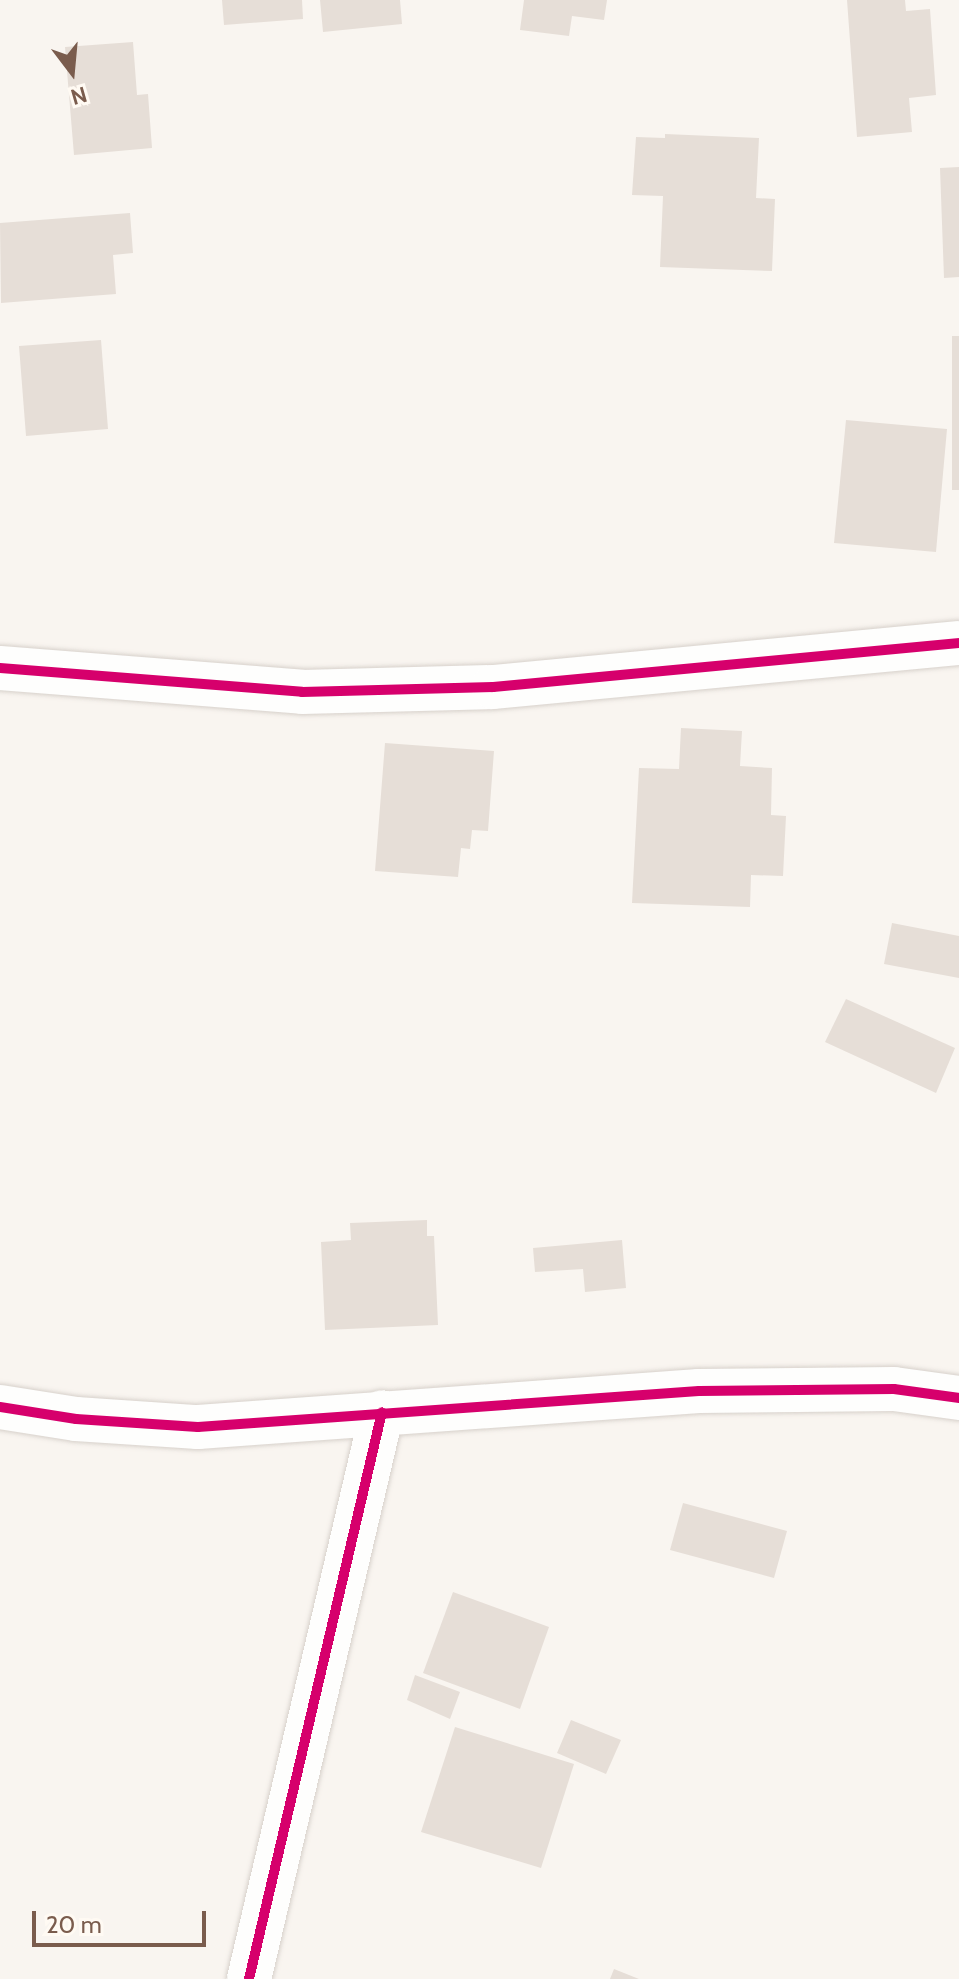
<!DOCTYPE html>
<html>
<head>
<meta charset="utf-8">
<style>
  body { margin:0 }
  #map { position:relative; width:959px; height:1979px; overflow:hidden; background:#f9f5f0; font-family:Cabin,sans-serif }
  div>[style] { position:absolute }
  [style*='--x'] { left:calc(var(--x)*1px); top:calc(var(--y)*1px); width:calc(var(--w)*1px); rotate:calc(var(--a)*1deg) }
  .building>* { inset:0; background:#e6ded7 }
  .roads { filter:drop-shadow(0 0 2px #d7d1cb) drop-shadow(0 0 2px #d7d1cb) }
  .minor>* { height:44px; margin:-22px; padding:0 22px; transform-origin:22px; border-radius:22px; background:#fefefd }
  .cycleway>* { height:10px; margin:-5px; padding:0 5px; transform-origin:5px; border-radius:5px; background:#d6006c }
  span { translate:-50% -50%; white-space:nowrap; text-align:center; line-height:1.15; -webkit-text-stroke:6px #fffaf3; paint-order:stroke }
  .north { position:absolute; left:32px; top:32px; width:80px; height:80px; -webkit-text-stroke:6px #fffaf3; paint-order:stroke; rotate:164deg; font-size:22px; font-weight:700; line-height:32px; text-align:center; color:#7a5c4d }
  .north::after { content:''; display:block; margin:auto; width:28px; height:36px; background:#7a5c4d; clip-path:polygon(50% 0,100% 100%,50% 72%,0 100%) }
  .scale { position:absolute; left:32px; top:1911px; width:174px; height:36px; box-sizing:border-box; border:4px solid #7a5c4d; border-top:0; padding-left:10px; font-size:24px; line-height:28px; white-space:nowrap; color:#7a5c4d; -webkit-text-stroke:6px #fffaf3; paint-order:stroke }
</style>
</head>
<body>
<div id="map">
  <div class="building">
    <div style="clip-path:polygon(222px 0,302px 0,303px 19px,224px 25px)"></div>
    <div style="clip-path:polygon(320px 0,400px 0,402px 24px,323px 32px)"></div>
    <div style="clip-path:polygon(524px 0,607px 0,604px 20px,572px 16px,569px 36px,520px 30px)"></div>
    <div style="clip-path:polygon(847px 0,905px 0,906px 11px,930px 9px,936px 95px,909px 98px,912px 132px,857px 137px)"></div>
    <div style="clip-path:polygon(133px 42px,137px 95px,148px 94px,152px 148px,74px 155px,65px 47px)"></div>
    <div style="clip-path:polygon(665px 134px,759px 138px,756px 198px,775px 199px,772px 271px,660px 267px,663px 196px,632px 195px,636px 137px,665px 138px)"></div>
    <div style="clip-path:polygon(959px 167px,959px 277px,944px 278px,940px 168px)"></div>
    <div style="clip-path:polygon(130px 213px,133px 253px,113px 255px,116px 294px,1px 303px,0 223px)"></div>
    <div style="clip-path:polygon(952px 336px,959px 336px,959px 490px,952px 490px)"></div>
    <div style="clip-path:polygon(101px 340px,108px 429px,26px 436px,19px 346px)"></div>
    <div style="clip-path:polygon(846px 420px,947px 429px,936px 552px,834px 543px)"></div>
    <div style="clip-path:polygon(681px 728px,742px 731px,740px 766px,772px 768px,771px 815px,786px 816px,783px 876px,751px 875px,750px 907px,632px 903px,639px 768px,679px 769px)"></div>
    <div style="clip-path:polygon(385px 743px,494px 751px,488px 831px,472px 830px,470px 849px,461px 848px,458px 877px,375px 871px)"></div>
    <div style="clip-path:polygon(892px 923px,959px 936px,959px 978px,884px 964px)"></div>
    <div style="clip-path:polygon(846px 999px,955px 1048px,936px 1093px,825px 1042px)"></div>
    <div style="clip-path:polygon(427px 1220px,427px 1236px,434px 1236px,438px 1325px,325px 1330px,321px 1242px,351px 1240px,350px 1223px)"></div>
    <div style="clip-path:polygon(622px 1240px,626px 1288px,585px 1292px,583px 1269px,535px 1272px,533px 1248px)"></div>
    <div style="clip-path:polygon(683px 1503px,787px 1531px,774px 1578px,670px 1550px)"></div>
    <div style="clip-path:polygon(453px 1592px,549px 1627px,520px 1709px,423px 1673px)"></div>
    <div style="clip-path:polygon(415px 1675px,460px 1692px,450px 1719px,407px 1700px)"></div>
    <div style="clip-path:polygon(571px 1720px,621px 1740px,606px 1774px,557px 1753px)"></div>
    <div style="clip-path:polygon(455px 1727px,574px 1764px,541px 1868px,421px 1832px)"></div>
    <div style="clip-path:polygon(614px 1969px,639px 1979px,610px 1979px)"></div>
  </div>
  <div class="roads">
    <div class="minor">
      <div style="--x:0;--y:668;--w:303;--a:4.5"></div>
      <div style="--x:302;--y:692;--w:191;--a:-1.5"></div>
      <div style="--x:493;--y:687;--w:468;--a:-5.4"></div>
      <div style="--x:0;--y:1407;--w:77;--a:9"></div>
      <div style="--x:76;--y:1419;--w:122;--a:3.8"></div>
      <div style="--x:198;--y:1427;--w:502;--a:-4.11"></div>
      <div style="--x:699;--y:1391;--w:195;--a:-0.6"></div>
      <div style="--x:894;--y:1389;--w:66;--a:7.9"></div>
      <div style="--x:249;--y:1979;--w:582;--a:-76.8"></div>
    </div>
  </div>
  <div class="cycleway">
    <div style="--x:0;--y:668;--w:303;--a:4.5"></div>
    <div style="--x:302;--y:692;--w:191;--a:-1.5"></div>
    <div style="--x:493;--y:687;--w:468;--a:-5.4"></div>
    <div style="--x:0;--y:1407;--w:77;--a:9"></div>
    <div style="--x:76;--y:1419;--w:122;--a:3.8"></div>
    <div style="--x:198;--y:1427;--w:502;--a:-4.11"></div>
    <div style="--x:699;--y:1391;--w:195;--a:-0.6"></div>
    <div style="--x:894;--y:1389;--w:66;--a:7.9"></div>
    <div style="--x:249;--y:1979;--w:582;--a:-76.8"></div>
  </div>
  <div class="north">N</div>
  <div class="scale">20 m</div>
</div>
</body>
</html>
